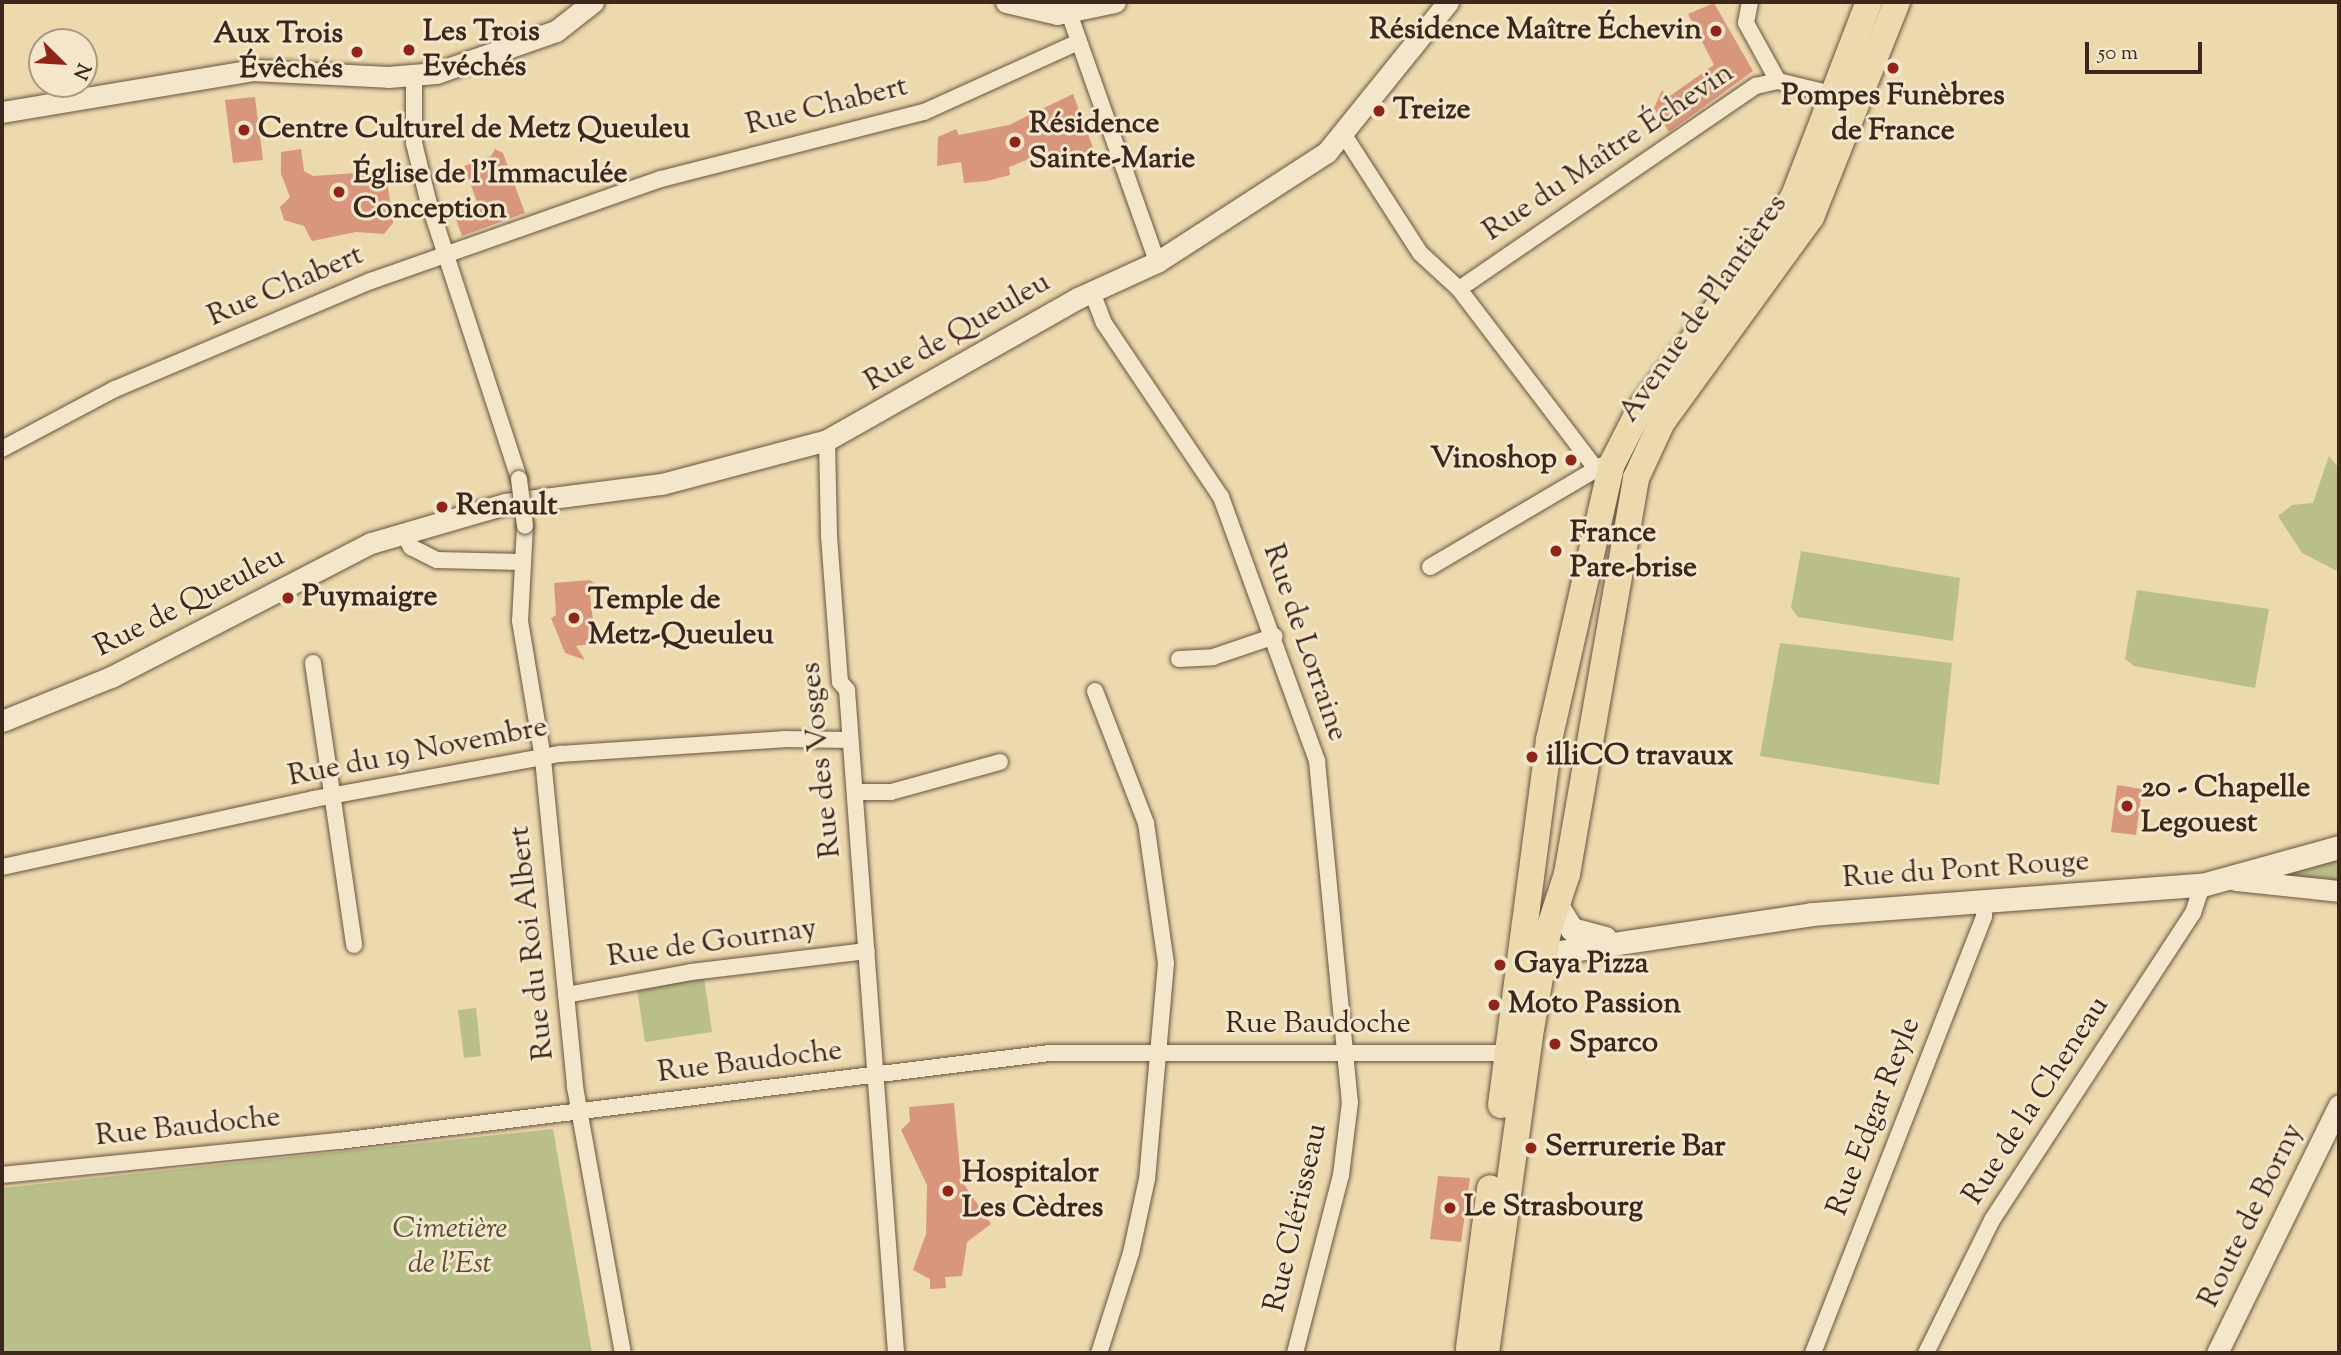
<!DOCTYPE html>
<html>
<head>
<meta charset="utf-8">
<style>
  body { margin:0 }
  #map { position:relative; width:2341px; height:1355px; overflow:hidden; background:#ecd9ae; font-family:"Sorts Mill Goudy",serif }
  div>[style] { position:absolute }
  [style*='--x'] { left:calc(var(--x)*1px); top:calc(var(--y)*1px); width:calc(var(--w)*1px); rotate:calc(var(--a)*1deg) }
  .green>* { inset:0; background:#babf89 }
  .building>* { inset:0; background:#d8967d }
  .roads { filter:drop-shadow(0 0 2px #685440) drop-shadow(0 0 2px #685440) }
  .minor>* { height:16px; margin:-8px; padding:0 8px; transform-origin:8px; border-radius:8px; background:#f3e6ca }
  .tertiary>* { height:21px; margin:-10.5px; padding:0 10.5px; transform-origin:10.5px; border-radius:10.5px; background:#f3e6ca }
  .secondary>* { height:23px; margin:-11.5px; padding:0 11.5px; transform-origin:11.5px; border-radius:11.5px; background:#f3e6ca }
  .primary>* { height:26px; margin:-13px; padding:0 13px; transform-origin:13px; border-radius:13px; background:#ecd9ae }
  .bridges { filter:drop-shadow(0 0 2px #685440) drop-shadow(0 0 2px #685440) }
  .minor-bridge>* { height:16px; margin:-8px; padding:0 8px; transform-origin:8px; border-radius:8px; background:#f3e6ca }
  .dots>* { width:19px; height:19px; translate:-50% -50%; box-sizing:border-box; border:4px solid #f3e6ca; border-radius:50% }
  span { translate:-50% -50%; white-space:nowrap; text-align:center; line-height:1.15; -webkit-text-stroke:6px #f3e6ca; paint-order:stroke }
  .poi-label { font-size:30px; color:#3c271c; font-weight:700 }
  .right { translate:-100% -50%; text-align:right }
  .left { translate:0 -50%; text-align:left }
  .street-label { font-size:30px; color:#3c271c }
  .park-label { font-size:30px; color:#5c4d37; font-style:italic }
  .frame { position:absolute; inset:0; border:4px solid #3c271c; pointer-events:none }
  .north { position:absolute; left:28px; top:28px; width:70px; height:70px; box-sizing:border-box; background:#f3e6ca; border:2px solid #aa9a84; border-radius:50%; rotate:114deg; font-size:19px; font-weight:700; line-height:28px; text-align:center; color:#3c271c }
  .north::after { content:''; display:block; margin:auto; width:24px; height:32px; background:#8f2418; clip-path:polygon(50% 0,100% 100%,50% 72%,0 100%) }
  .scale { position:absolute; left:2085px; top:42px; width:117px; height:32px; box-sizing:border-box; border:4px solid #3c271c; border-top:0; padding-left:9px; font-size:21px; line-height:24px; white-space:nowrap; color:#3c271c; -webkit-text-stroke:5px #f3e6ca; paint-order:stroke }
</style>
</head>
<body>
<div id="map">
  <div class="green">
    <div style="clip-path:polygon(2329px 456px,2339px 468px,2339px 572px,2302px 553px,2278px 516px,2292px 505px,2313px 503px)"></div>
    <div style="clip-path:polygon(1801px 551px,1960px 578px,1953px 641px,1798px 617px,1791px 608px)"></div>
    <div style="clip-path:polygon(2137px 590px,2269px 609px,2255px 688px,2134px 666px,2125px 659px)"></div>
    <div style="clip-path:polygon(1780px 643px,1952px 663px,1939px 785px,1760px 756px)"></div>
    <div style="clip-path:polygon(2339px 853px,2339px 883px,2326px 878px,2277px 878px)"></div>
    <div style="clip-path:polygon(704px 977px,712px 1032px,645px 1042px,637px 989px)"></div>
    <div style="clip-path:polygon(476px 1008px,481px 1056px,464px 1058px,458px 1010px)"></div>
    <div style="clip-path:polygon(553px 1129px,592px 1353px,2px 1353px,2px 1188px)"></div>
  </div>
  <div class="building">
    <div style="clip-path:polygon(1714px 3px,1753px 71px,1669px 132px,1654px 108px,1662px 90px,1667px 98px,1714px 65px,1688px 14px)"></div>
    <div style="clip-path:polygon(1073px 94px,1095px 153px,1033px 169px,1029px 159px,1009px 167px,1010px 175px,987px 181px,964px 183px,961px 162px,937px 166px,938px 137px,956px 129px,959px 135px,1009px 125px)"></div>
    <div style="clip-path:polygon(255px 97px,263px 160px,233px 163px,225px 100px)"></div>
    <div style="clip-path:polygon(301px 149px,304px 171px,313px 176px,371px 172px,376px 166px,386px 173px,393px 223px,384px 234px,356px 232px,312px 241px,304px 226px,284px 220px,280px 207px,290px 197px,281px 174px,281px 152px)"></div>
    <div style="clip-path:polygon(495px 149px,503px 153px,525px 213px,462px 236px,454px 214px,478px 205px,464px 166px,491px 156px)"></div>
    <div style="clip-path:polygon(590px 580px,600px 587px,590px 595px,595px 638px,591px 644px,576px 646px,585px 660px,565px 653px,551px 618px,556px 615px,554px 583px)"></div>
    <div style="clip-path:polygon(2117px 785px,2142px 789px,2136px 835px,2111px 832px)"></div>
    <div style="clip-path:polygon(954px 1103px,961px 1180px,991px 1224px,967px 1242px,962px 1276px,945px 1277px,946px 1288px,930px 1289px,930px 1279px,913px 1270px,926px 1234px,927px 1185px,901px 1130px,910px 1121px,909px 1107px)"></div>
    <div style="clip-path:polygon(1438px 1176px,1470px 1178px,1461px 1242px,1430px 1239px)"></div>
  </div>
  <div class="roads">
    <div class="minor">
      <div style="--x:1750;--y:2;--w:21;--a:101"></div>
      <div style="--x:1746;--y:23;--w:66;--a:61.1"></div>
      <div style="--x:1069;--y:13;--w:264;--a:70.5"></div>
      <div style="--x:414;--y:77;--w:66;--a:90"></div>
      <div style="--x:414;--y:143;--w:59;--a:76.2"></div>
      <div style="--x:428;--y:200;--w:293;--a:71.9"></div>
      <div style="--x:1344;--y:135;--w:140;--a:57.2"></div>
      <div style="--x:1420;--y:253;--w:53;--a:42.7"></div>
      <div style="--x:1459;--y:289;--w:226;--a:52.7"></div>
      <div style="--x:1459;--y:289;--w:360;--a:-34.4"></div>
      <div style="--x:1756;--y:86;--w:23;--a:-13"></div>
      <div style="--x:1778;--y:81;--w:60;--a:13.6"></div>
      <div style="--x:1092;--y:292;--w:33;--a:69"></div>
      <div style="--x:1104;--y:323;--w:210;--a:56.1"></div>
      <div style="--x:1221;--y:497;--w:281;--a:70"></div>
      <div style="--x:1317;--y:761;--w:343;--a:84.5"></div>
      <div style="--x:1350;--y:1102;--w:74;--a:97"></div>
      <div style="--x:1341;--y:1175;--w:184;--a:104.5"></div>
      <div style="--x:827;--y:440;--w:96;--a:88.8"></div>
      <div style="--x:829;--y:536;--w:146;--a:85.7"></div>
      <div style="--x:840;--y:682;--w:11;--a:49"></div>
      <div style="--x:847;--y:690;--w:665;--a:85.77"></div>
      <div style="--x:2;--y:449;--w:128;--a:-28"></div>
      <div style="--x:115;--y:389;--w:278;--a:-22.9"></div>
      <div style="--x:371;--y:281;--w:307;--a:-19.4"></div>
      <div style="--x:661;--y:179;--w:271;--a:-14.3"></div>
      <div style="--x:924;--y:112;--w:169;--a:-24.4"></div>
      <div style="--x:525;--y:526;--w:95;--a:93"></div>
      <div style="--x:520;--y:621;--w:140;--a:80.5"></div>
      <div style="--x:543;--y:759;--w:330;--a:84.4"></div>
      <div style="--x:575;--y:1087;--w:270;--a:79.8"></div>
      <div style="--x:403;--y:532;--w:17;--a:62"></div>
      <div style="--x:411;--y:547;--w:29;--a:27"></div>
      <div style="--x:437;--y:560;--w:84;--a:1.4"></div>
      <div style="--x:1430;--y:567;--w:201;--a:-30.5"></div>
      <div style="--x:1179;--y:659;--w:34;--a:-3"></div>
      <div style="--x:1213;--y:657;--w:65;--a:-18.7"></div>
      <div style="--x:313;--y:663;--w:285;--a:81.7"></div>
      <div style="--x:1095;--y:691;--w:142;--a:68.9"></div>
      <div style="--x:1146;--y:823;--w:141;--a:81.9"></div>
      <div style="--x:1166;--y:963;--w:217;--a:95"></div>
      <div style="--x:1147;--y:1179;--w:76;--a:102.2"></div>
      <div style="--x:1131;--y:1253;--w:105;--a:107.7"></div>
      <div style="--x:855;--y:792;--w:36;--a:0"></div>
      <div style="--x:891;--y:792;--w:113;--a:-15.4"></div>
      <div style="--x:2;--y:867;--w:319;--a:-12.3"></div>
      <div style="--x:314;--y:799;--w:250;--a:-10.4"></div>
      <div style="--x:560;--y:754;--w:224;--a:-3.8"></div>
      <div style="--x:783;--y:739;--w:67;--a:0.9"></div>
      <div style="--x:566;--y:995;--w:127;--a:-10.4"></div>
      <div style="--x:691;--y:972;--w:177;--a:-6.8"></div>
      <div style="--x:2;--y:1175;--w:339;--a:-5.8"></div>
      <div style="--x:339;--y:1141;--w:716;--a:-7.06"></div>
      <div style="--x:1050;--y:1053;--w:458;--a:0"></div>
      <div style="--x:1813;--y:1353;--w:469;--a:-68.6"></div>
      <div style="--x:1984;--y:916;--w:16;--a:-86"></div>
      <div style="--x:1926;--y:1353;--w:148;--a:-63.6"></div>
      <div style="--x:1992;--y:1220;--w:367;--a:-56.8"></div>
      <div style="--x:2193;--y:913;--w:29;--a:-72"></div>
    </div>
    <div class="tertiary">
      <div style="--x:1006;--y:2;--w:52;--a:13.2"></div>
      <div style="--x:1057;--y:14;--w:59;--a:-11.7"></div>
      <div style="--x:2;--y:112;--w:254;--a:-9.5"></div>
      <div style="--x:252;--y:70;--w:136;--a:2.9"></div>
      <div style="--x:388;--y:77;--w:48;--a:-4.8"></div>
      <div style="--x:436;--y:73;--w:127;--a:-19.3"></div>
      <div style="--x:556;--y:31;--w:47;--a:-38.1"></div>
      <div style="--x:2;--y:721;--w:118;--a:-22"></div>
      <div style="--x:111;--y:677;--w:292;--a:-27.3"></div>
      <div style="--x:371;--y:543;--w:140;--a:-16.2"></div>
      <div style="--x:505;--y:504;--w:158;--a:-7.3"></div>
      <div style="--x:662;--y:484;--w:171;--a:-14.9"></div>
      <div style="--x:827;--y:440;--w:288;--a:-29.5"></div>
      <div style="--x:1078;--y:298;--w:87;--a:-24.5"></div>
      <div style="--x:1157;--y:262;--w:202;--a:-32.9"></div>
      <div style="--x:1327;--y:152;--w:193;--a:-51.1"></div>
      <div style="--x:2235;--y:880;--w:105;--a:6"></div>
      <div style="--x:2217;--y:1353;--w:276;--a:-63.8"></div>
    </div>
    <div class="secondary">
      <div style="--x:1558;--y:907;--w:26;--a:58"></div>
      <div style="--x:1572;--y:929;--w:34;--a:15"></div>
      <div style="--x:1526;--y:951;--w:33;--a:2"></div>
      <div style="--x:1559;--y:952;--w:256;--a:-8.5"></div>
      <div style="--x:1812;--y:914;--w:391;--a:-4.3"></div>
      <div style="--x:2202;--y:885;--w:142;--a:-15.5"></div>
    </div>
    <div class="primary">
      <div style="--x:1501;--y:1105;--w:368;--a:-82.5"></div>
      <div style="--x:1549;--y:740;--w:281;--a:-77.2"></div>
      <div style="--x:1611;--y:466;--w:62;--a:-63"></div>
      <div style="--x:1639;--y:411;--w:205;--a:-52.7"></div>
      <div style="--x:1763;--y:248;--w:61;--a:-59.2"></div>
      <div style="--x:1794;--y:196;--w:208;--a:-68.9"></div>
      <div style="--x:1469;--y:1348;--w:161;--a:-82.5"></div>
      <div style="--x:1486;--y:1353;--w:321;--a:-82.1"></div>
      <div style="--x:1530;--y:1035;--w:105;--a:-80.1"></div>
      <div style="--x:1548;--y:932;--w:61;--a:-71.9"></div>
      <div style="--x:1567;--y:874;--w:402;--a:-80.1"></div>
      <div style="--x:1636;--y:478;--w:62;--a:-65.1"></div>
      <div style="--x:1662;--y:422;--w:253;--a:-54"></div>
      <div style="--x:1811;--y:217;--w:232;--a:-68.2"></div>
    </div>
  </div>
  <div class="bridges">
    <div class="minor-bridge">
      <div style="--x:519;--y:479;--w:47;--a:82.7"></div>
    </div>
  </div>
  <div class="dots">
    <div style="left:1716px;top:31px;background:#8f2418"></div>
    <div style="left:409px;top:50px;background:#8f2418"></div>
    <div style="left:357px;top:52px;background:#8f2418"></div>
    <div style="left:1893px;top:68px;background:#8f2418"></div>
    <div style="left:1379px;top:111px;background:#8f2418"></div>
    <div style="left:244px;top:130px;background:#8f2418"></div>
    <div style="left:1015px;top:142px;background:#8f2418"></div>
    <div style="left:339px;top:192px;background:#8f2418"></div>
    <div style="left:1571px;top:460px;background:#8f2418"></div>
    <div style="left:442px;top:507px;background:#8f2418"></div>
    <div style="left:1556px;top:551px;background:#8f2418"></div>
    <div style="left:288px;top:598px;background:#8f2418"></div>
    <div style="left:574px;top:618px;background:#8f2418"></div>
    <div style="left:1532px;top:757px;background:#8f2418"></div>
    <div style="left:2127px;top:806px;background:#8f2418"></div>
    <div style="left:1500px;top:965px;background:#8f2418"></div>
    <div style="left:1494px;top:1005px;background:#8f2418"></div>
    <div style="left:1555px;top:1044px;background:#8f2418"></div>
    <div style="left:1531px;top:1148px;background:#8f2418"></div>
    <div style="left:948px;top:1191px;background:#8f2418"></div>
    <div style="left:1450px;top:1208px;background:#8f2418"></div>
  </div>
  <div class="poi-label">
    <span class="right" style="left:1702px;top:31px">Résidence Maître Échevin</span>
    <span class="left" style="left:423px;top:50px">Les Trois<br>Evéchés</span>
    <span class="right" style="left:343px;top:52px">Aux Trois<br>Évêchés</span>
    <span style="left:1893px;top:114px">Pompes Funèbres<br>de France</span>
    <span class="left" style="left:1393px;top:111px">Treize</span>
    <span class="left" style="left:1029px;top:142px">Résidence<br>Sainte-Marie</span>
    <span class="left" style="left:258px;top:130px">Centre Culturel de Metz Queuleu</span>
    <span class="left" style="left:353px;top:192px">Église de l'Immaculée<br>Conception</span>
    <span class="right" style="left:1557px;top:460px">Vinoshop</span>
    <span class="left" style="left:456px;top:507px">Renault</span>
    <span class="left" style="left:1570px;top:551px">France<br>Pare-brise</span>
    <span class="left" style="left:302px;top:598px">Puymaigre</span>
    <span class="left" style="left:588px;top:618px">Temple de<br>Metz-Queuleu</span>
    <span class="left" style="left:1546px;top:757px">illiCO travaux</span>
    <span class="left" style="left:2141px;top:806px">20 - Chapelle<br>Legouest</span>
    <span class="left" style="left:1514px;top:965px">Gaya Pizza</span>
    <span class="left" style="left:1508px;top:1005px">Moto Passion</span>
    <span class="left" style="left:1569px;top:1044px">Sparco</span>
    <span class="left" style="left:1545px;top:1148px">Serrurerie Bar</span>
    <span class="left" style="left:962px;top:1191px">Hospitalor<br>Les Cèdres</span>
    <span class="left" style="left:1464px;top:1208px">Le Strasbourg</span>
  </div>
  <div class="street-label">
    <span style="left:827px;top:107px;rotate:-14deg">Rue Chabert</span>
    <span style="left:1609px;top:153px;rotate:-34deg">Rue du Maître Échevin</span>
    <span style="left:286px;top:287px;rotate:-23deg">Rue Chabert</span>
    <span style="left:1704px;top:309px;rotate:-55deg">Avenue de Plantières</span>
    <span style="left:958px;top:333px;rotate:-30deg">Rue de Queuleu</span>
    <span style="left:190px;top:603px;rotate:-27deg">Rue de Queuleu</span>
    <span style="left:1304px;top:643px;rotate:71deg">Rue de Lorraine</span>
    <span style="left:418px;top:753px;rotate:-11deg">Rue du 19 Novembre</span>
    <span style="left:822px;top:760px;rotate:-96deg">Rue des Vosges</span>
    <span style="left:1966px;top:871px;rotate:-4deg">Rue du Pont Rouge</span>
    <span style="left:533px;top:943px;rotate:-96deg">Rue du Roi Albert</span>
    <span style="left:712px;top:944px;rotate:-8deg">Rue de Gournay</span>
    <span style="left:1318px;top:1025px">Rue Baudoche</span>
    <span style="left:750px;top:1063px;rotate:-7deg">Rue Baudoche</span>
    <span style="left:2037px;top:1101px;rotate:-57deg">Rue de la Cheneau</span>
    <span style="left:1875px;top:1117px;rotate:-69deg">Rue Edgar Reyle</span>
    <span style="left:188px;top:1128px;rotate:-6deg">Rue Baudoche</span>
    <span style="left:2252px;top:1216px;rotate:-64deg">Route de Borny</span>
    <span style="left:1297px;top:1218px;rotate:-77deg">Rue Clérisseau</span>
  </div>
  <div class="park-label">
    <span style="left:450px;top:1247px">Cimetière<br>de l'Est</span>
  </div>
  <div class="frame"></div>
  <div class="north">N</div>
  <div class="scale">50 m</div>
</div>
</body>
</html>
